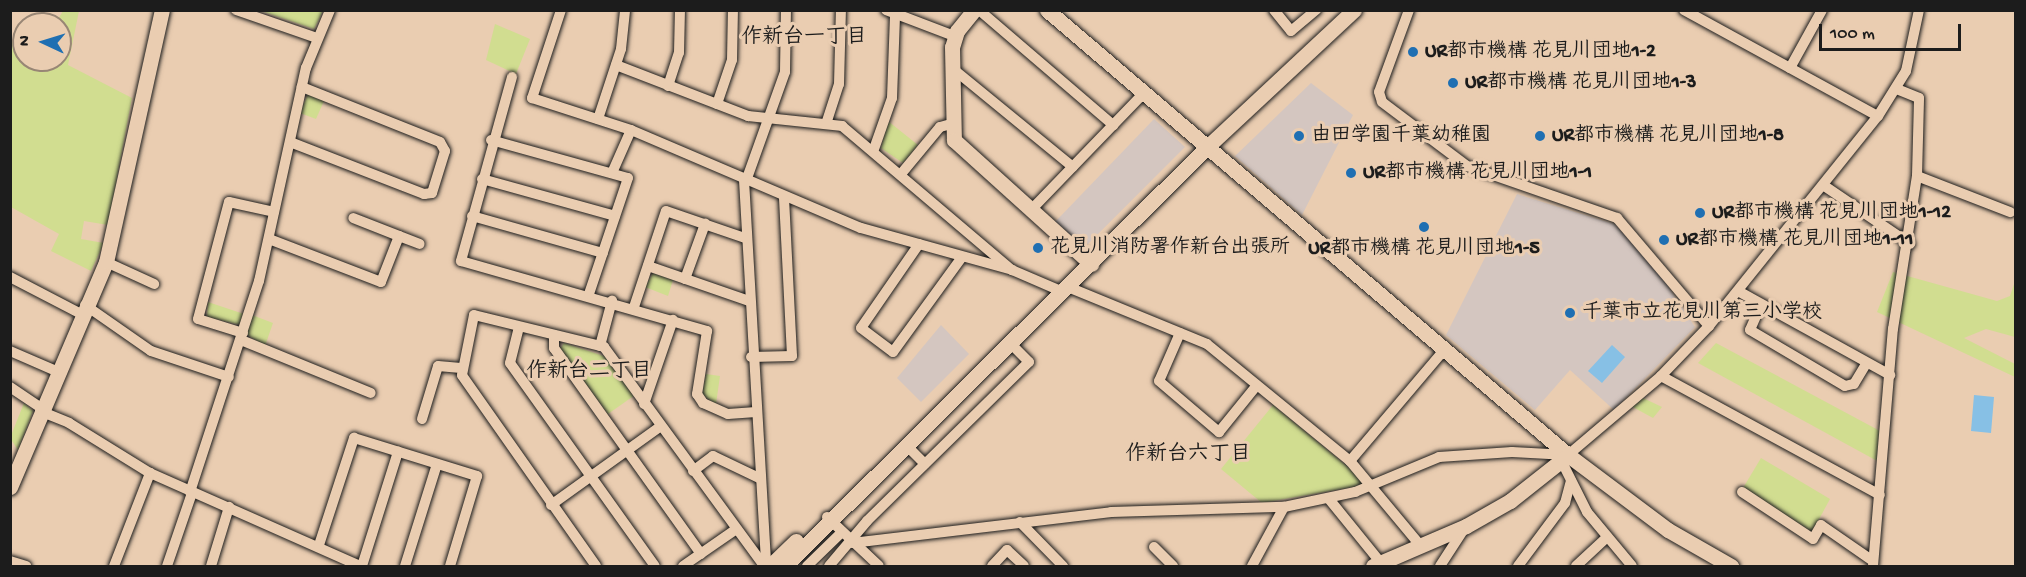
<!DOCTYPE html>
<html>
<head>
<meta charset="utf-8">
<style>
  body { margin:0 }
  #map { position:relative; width:2026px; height:577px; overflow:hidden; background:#eacdb1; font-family:"Gochi Hand","Klee One",sans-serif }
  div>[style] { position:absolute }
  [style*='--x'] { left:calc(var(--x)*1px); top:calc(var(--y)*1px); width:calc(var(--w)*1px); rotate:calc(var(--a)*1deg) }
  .built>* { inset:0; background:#d4c6c0 }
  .green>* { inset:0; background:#d1dd90 }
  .water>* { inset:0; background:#87c0e5 }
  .roads { filter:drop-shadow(0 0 2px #1c1c1c) drop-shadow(0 0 2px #1c1c1c) }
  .street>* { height:10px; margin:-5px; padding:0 5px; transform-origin:5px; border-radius:5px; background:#eacdb1 }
  .secondary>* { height:15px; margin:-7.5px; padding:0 7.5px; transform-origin:7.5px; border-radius:7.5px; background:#eacdb1 }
  .dots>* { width:16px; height:16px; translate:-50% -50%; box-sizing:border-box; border:3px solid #eacdb1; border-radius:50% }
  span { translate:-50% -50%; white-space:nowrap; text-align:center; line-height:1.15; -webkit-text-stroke:6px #eacdb1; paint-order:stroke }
  .poi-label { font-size:20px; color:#1c1c1c; font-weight:700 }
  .left { translate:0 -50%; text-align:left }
  .neighbourhood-label { font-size:21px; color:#1c1c1c; font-weight:700 }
  .frame { position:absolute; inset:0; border:12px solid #1c1c1c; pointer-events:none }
  .north { position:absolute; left:12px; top:12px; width:60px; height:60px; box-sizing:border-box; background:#eacdb1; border:2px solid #988675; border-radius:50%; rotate:274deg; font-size:16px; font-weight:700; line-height:24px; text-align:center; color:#1c1c1c }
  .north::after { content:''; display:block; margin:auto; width:21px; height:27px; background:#1f6fb2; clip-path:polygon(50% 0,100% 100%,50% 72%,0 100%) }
  .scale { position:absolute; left:1819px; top:24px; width:142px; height:27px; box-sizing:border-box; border:3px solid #1c1c1c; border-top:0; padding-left:8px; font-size:18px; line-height:21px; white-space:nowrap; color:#1c1c1c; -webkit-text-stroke:4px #eacdb1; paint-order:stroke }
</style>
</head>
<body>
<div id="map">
  <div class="built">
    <div style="clip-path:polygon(1311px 83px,1353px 115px,1302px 215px,1235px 156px)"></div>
    <div style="clip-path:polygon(1154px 119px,1185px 147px,1088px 244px,1080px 244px,1055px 222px)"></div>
    <div style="clip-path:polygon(1517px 194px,1614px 224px,1653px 264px,1695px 327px,1614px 410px,1570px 370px,1535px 410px,1446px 335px)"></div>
    <div style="clip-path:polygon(941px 325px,969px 354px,921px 402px,897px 378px)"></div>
  </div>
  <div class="green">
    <div style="clip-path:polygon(63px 11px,79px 11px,68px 65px,132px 98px,108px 225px,84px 221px,81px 239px,104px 243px,91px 271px,51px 251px,59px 234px,11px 207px,11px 43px,15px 36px,24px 41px,24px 60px,60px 60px,60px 24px,55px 24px)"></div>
    <div style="clip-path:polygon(261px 11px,323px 11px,314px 29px)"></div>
    <div style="clip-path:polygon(495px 24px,530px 39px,516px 74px,486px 60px)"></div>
    <div style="clip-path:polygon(308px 94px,324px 101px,316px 119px,300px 113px)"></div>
    <div style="clip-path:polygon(888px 121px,918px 145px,903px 163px,881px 148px)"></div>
    <div style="clip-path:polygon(1893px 272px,1997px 301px,2010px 296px,2015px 281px,2015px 337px,1986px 329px,1964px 338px,2015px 364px,2015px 377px,1877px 312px)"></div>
    <div style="clip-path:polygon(653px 273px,673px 280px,668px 296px,645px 287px)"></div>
    <div style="clip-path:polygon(208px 302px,244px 314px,241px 325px,207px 317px)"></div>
    <div style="clip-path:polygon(252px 315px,273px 323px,265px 346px,246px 334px)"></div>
    <div style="clip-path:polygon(564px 343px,607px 357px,635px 395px,608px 414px,560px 349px)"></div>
    <div style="clip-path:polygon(1716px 343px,1880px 431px,1879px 462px,1698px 363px)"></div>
    <div style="clip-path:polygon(706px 374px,720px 376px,716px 404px,702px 395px)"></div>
    <div style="clip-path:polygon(1641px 397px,1662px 407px,1653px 418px,1631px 406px)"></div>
    <div style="clip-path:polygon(24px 403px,33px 411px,18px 450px,10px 438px)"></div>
    <div style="clip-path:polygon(1273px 405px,1365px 481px,1365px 485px,1262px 503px,1221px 469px)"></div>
    <div style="clip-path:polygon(1761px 458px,1830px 499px,1812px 532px,1743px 488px)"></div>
  </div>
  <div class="water">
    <div style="clip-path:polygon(1612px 345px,1625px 357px,1602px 383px,1588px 371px)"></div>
    <div style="clip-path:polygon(1974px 395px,1994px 397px,1991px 433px,1971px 431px)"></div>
  </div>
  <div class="roads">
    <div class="street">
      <div style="--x:236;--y:10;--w:86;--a:19.1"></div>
      <div style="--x:561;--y:10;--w:93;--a:108.2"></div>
      <div style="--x:532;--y:98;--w:104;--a:17.9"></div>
      <div style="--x:631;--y:130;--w:250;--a:23.1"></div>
      <div style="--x:861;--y:228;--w:157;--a:15.5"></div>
      <div style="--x:886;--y:10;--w:73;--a:20.9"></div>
      <div style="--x:979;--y:10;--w:177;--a:40.6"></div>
      <div style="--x:1274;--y:10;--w:27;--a:51"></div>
      <div style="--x:1291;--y:31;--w:33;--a:-40"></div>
      <div style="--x:1409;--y:10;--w:87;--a:110.1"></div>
      <div style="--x:1379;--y:92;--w:10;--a:73"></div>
      <div style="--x:1382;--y:102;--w:106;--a:37"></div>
      <div style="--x:1467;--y:166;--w:159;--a:19.1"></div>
      <div style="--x:1617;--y:218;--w:142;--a:49.6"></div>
      <div style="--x:1684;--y:10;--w:221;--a:28.7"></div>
      <div style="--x:616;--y:65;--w:142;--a:21.1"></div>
      <div style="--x:748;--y:116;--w:95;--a:6.1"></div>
      <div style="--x:842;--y:126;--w:223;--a:40.3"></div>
      <div style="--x:1012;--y:270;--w:56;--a:23.3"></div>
      <div style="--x:952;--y:68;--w:156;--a:39.3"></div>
      <div style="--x:1790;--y:68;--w:66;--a:-61.1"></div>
      <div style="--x:512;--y:77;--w:191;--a:105.5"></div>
      <div style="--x:461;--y:261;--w:256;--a:15.9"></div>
      <div style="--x:707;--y:331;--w:64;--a:99"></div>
      <div style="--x:697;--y:394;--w:11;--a:56"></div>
      <div style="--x:703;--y:403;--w:27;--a:24"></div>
      <div style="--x:728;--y:414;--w:28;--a:-4"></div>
      <div style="--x:668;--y:86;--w:35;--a:-72"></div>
      <div style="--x:679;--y:53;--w:43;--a:-88.7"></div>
      <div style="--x:717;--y:104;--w:46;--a:-71.2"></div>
      <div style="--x:732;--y:60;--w:50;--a:-88.9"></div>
      <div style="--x:598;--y:119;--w:74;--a:-71.8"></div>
      <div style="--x:621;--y:49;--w:39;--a:-84"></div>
      <div style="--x:826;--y:124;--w:42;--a:-72"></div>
      <div style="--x:839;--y:84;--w:74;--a:-88.5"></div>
      <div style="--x:491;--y:140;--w:142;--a:15.5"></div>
      <div style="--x:628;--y:178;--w:122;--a:108.6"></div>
      <div style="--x:290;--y:142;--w:144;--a:21.2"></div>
      <div style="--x:424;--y:194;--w:8;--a:-7"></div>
      <div style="--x:432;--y:193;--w:44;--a:-72.8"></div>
      <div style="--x:445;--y:151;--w:10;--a:-119"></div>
      <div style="--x:440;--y:142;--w:149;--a:-158.3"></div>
      <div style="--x:874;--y:149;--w:54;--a:-70.6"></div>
      <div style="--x:892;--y:98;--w:82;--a:-87.9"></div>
      <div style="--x:612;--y:173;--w:47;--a:-66.2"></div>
      <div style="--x:901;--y:174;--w:61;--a:-50.3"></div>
      <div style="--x:940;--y:127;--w:11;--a:-15"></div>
      <div style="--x:1917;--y:176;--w:100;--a:21.2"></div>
      <div style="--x:482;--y:179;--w:138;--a:15.5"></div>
      <div style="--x:744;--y:180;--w:387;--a:86.7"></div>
      <div style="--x:746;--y:181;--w:116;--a:-70.3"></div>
      <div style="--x:785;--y:72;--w:62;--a:-89.1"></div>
      <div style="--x:1823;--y:185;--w:105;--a:34.1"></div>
      <div style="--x:1030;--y:211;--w:164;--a:-46"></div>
      <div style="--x:472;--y:216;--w:136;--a:15.8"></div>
      <div style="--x:399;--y:236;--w:22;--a:21"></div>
      <div style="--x:269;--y:239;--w:120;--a:21"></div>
      <div style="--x:381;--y:282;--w:49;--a:-68.6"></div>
      <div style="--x:399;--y:236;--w:49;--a:-158.6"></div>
      <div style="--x:919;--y:244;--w:102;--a:124.6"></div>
      <div style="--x:861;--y:328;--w:40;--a:37"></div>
      <div style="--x:893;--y:352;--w:117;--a:-54"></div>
      <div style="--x:106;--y:262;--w:53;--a:24.6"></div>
      <div style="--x:648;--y:266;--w:107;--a:19.1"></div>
      <div style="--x:10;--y:277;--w:80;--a:27.5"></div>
      <div style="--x:685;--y:279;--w:59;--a:-70"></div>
      <div style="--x:1068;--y:287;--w:150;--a:22.3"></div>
      <div style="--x:1207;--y:344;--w:185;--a:39.3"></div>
      <div style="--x:1350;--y:461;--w:109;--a:50.2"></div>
      <div style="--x:1738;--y:291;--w:174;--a:28.9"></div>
      <div style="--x:85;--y:305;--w:80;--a:34.9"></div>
      <div style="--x:151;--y:351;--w:82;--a:18.4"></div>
      <div style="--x:1761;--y:305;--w:27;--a:114"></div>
      <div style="--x:1750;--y:330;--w:110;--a:30.5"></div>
      <div style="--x:1845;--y:386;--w:9;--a:-13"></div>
      <div style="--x:1854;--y:384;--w:21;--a:-59"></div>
      <div style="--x:634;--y:307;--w:101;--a:-71.6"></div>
      <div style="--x:666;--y:211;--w:83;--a:18.9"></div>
      <div style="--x:519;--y:327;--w:37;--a:104"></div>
      <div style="--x:510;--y:363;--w:249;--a:54.5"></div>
      <div style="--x:243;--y:333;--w:47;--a:-162.7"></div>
      <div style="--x:198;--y:319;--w:121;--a:-75.2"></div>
      <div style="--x:229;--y:202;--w:46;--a:12.5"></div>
      <div style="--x:1180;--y:333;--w:52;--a:113.6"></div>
      <div style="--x:1159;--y:381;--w:79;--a:40.4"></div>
      <div style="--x:1219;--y:432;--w:60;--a:-51"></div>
      <div style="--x:554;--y:335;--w:13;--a:90"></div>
      <div style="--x:554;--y:348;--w:253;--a:54.5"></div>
      <div style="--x:241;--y:340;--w:140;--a:22.2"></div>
      <div style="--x:600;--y:346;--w:47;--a:-75.1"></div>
      <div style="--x:10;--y:351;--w:50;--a:23.5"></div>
      <div style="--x:751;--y:357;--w:41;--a:-1.4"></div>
      <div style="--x:792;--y:356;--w:160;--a:-92.9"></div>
      <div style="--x:1661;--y:376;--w:249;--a:28.5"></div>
      <div style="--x:10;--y:387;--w:37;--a:34"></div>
      <div style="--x:644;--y:404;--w:89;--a:-71"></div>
      <div style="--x:40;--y:411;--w:31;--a:22"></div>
      <div style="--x:69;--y:423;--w:95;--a:31.7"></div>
      <div style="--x:150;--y:473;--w:230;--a:23.9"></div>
      <div style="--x:422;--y:419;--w:55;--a:-73.2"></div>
      <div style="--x:438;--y:366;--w:23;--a:5"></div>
      <div style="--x:907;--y:446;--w:25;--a:45"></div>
      <div style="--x:1350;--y:461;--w:147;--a:-49.7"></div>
      <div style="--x:1562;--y:462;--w:56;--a:63.4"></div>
      <div style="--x:1587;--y:512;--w:70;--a:50.2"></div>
      <div style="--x:693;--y:471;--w:25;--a:-37"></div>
      <div style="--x:713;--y:456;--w:51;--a:25.6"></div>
      <div style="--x:190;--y:492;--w:222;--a:-71.9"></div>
      <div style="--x:259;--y:281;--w:218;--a:-77.6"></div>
      <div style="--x:306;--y:68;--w:63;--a:-67.5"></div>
      <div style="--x:1742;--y:492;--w:85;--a:33.5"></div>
      <div style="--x:1813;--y:539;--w:16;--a:-60"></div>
      <div style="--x:1821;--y:525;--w:63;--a:34.7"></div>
      <div style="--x:1329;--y:499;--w:82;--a:50.9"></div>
      <div style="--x:551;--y:505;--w:135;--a:-35.7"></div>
      <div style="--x:827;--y:517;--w:71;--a:43.3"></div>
      <div style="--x:1020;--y:522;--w:62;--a:45.7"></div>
      <div style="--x:852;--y:543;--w:261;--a:-6.8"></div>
      <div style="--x:1111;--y:512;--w:173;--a:-1.7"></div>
      <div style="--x:1284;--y:507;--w:73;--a:-11.9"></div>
      <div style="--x:1355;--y:492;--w:91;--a:-22.6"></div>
      <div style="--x:1439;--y:457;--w:73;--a:-3.9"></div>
      <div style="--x:1512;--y:452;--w:56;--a:3.1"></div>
      <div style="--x:1568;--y:455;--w:122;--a:-40.3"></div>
      <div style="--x:1661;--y:376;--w:69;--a:-46.2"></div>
      <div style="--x:1709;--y:326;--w:270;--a:-51.2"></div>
      <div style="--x:1878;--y:116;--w:53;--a:-58.1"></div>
      <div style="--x:1906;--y:71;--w:62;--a:-78"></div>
      <div style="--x:319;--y:545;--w:113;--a:-71.9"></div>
      <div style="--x:354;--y:438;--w:129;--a:17.2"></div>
      <div style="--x:477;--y:476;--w:94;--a:106.7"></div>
      <div style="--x:1154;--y:547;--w:27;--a:45"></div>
      <div style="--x:10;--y:561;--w:17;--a:17"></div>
      <div style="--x:114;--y:566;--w:100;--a:-68.8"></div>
      <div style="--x:167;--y:566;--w:77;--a:-71.1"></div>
      <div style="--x:211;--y:566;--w:62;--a:-73"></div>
      <div style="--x:362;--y:566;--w:120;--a:-72.5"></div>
      <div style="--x:405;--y:566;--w:107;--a:-72.6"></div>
      <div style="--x:596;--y:566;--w:233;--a:-125.1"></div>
      <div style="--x:462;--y:375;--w:61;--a:-78.7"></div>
      <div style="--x:474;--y:315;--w:134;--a:13.8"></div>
      <div style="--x:604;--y:347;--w:271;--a:53.8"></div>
      <div style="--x:683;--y:566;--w:63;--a:-34.7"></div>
      <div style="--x:807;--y:566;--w:49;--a:-44.2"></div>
      <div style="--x:829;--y:566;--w:59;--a:-49.8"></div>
      <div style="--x:867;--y:521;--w:227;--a:-44.5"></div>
      <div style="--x:1029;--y:362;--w:25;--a:-135"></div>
      <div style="--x:992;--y:566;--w:22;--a:-47"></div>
      <div style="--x:1007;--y:550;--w:23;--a:43"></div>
      <div style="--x:1252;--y:566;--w:67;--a:-61.5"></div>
      <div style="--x:1440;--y:566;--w:48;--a:-57"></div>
      <div style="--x:1518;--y:566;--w:79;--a:-53.3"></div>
      <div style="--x:1565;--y:503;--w:23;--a:-75"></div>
      <div style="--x:1576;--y:566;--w:41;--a:-43"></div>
      <div style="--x:1873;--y:566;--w:238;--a:-85.2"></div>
      <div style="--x:1893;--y:329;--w:155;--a:-81.1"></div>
      <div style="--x:1917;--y:176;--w:78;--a:-88.5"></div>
      <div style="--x:1919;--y:98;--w:24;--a:-158"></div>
    </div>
    <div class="secondary">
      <div style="--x:974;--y:10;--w:27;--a:129"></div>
      <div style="--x:957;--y:31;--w:17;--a:107"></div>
      <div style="--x:952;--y:47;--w:93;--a:88.8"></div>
      <div style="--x:954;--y:140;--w:185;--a:42.1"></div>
      <div style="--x:1047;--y:10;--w:685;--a:40.5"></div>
      <div style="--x:1568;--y:455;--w:125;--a:36.9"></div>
      <div style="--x:1668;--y:530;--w:73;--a:29.7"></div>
      <div style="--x:10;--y:487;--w:245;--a:-66.9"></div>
      <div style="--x:106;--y:262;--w:258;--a:-77.5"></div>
      <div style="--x:770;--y:566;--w:36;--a:-44"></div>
      <div style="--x:785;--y:566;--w:595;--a:-44.8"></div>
      <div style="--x:1207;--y:147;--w:201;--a:-43"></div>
      <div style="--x:1373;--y:566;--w:101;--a:-23.3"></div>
      <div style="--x:1466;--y:526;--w:51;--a:-29.6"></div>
      <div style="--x:1510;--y:501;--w:74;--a:-38.4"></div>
    </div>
  </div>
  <div class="dots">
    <div style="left:1413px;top:52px;background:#1f6fb2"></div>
    <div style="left:1453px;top:83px;background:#1f6fb2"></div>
    <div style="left:1299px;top:136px;background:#1f6fb2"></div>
    <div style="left:1540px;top:136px;background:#1f6fb2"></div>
    <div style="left:1351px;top:173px;background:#1f6fb2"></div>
    <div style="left:1700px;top:213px;background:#1f6fb2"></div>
    <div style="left:1424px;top:227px;background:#1f6fb2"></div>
    <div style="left:1664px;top:240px;background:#1f6fb2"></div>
    <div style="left:1038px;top:248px;background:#1f6fb2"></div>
    <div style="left:1570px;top:313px;background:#1f6fb2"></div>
  </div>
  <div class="poi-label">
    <span class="left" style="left:1425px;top:52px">UR都市機構 花見川団地1-2</span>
    <span class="left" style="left:1465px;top:83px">UR都市機構 花見川団地1-3</span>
    <span class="left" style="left:1311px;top:136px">由田学園千葉幼稚園</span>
    <span class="left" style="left:1552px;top:136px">UR都市機構 花見川団地1-8</span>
    <span class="left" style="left:1363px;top:173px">UR都市機構 花見川団地1-1</span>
    <span class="left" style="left:1712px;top:213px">UR都市機構 花見川団地1-12</span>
    <span class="left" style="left:1676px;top:240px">UR都市機構 花見川団地1-11</span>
    <span class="left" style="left:1050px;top:248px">花見川消防署作新台出張所</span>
    <span style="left:1424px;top:249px">UR都市機構 花見川団地1-5</span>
    <span class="left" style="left:1582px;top:313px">千葉市立花見川第三小学校</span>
  </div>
  <div class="neighbourhood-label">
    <span style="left:804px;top:39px">作新台一丁目</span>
    <span style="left:589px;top:373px">作新台二丁目</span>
    <span style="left:1188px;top:456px">作新台六丁目</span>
  </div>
  <div class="frame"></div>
  <div class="north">N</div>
  <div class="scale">100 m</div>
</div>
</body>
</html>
